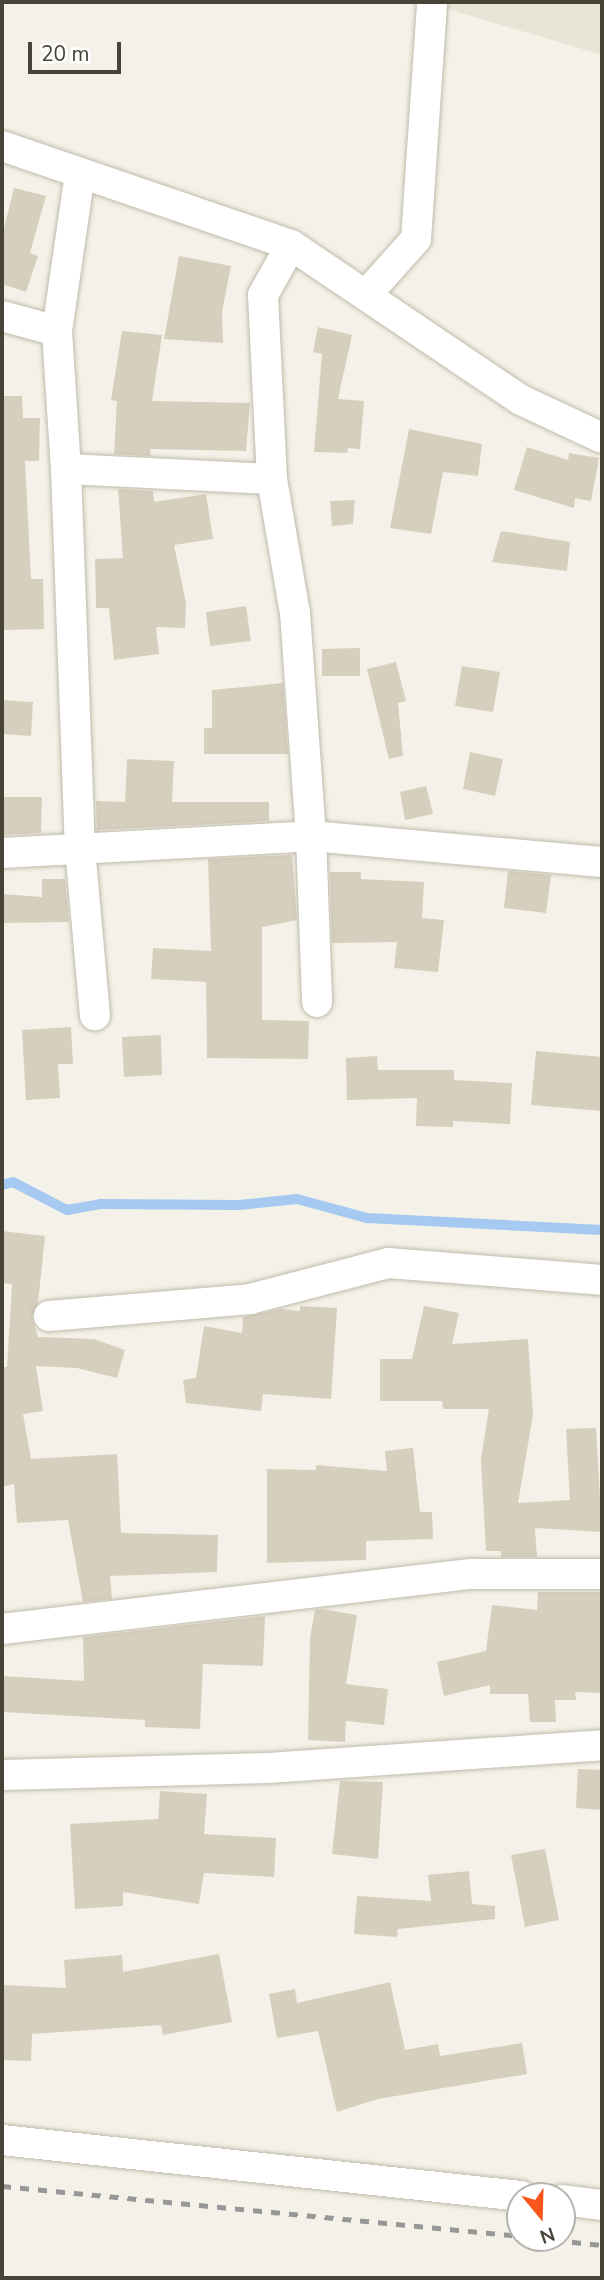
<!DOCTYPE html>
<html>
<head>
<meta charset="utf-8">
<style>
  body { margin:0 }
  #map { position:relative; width:604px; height:2280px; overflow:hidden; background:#f4f2e8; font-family:"Nunito Sans",sans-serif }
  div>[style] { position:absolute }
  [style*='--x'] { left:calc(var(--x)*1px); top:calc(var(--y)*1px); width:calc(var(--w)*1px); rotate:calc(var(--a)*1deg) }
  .residential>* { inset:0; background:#e8e5d6 }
  .stream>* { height:10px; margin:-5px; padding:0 5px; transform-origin:5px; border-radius:5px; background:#a5c9f0 }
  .building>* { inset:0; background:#d6cfbe }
  .roads { filter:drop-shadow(0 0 2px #c0bbab) drop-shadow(0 0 2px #c0bbab) }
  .minor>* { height:30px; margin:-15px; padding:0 15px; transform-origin:15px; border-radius:15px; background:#fff }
  .rail>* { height:5px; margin-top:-2.5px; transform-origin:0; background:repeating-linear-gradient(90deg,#979797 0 9px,transparent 0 18px) }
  span { translate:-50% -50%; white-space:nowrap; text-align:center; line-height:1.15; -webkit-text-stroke:7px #fff; paint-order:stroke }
  .frame { position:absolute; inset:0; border:4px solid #484337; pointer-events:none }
  .north { position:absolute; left:506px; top:2182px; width:70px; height:70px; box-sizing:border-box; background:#fff; border:2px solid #b6b4af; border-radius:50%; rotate:161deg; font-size:19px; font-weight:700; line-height:28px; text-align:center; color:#484337 }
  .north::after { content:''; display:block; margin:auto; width:24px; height:32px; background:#fa551a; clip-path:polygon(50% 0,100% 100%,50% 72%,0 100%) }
  .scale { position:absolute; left:28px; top:42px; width:93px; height:32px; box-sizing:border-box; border:4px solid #484337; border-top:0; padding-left:9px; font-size:21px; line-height:24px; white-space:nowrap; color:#484337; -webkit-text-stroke:5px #fff; paint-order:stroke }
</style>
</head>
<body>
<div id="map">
  <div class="residential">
    <div style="clip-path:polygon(424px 2px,602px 2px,602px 55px)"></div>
  </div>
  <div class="stream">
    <div style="--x:2;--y:1185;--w:11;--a:-15"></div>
    <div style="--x:13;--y:1182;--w:61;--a:27.4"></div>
    <div style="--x:67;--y:1210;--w:34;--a:-10"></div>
    <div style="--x:100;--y:1204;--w:140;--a:0.4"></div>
    <div style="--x:240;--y:1205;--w:57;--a:-6"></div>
    <div style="--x:297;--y:1199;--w:73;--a:15.2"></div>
    <div style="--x:367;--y:1218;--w:235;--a:2.9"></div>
  </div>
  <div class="building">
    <div style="clip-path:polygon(14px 188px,46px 196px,30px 253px,38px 256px,26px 292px,2px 284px,2px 236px)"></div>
    <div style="clip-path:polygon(179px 256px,231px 266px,222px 312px,223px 343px,164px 339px)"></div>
    <div style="clip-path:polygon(318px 327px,352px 335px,338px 399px,364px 401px,360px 449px,348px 448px,347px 453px,314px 452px,322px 354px,313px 352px)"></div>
    <div style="clip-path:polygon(122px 331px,162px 335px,152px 401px,250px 403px,246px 451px,150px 449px,151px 456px,114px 454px,117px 401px,111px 400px)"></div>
    <div style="clip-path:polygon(2px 396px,22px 396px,23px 418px,40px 418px,39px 461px,25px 461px,31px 579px,43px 579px,44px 629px,2px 630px)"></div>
    <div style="clip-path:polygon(409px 429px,482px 444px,478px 476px,443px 472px,431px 534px,390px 528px)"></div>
    <div style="clip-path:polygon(527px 447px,568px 460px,569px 453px,599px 458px,591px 501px,575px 498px,574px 508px,514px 490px)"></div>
    <div style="clip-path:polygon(118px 489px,153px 491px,154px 502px,206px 494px,213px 539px,174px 545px,186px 603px,185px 628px,156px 627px,159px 654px,114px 660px,109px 608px,96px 608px,95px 559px,123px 558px)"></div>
    <div style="clip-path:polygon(355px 500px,353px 524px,332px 526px,330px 501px)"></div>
    <div style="clip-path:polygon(501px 531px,570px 542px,567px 571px,492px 562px)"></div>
    <div style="clip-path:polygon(246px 606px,251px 641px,210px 646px,206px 612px)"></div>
    <div style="clip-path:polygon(360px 648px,360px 676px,322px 676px,322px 649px)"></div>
    <div style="clip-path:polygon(396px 662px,406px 701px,398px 703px,403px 756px,389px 759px,367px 669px)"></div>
    <div style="clip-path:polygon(462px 666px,500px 672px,493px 712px,455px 706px)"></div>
    <div style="clip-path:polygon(283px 683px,288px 754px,204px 754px,204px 728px,212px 728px,212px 690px)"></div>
    <div style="clip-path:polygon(2px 700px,33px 702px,31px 736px,2px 734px)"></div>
    <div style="clip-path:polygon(470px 752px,503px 759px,495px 796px,463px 789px)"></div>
    <div style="clip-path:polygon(127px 759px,174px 761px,172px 802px,269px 802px,269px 821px,97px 830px,96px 801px,125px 802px)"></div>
    <div style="clip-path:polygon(426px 786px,433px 814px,405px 820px,400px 792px)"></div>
    <div style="clip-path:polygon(2px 797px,42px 797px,41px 833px,2px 835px)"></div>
    <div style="clip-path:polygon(292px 855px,297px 920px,262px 927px,262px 1020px,309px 1021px,308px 1059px,207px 1058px,206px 982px,151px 979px,153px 948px,211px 951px,208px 859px)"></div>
    <div style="clip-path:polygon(508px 871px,551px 875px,546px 913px,504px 908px)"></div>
    <div style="clip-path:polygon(330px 872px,361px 872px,361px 879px,424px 882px,422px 918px,444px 920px,438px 972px,394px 968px,397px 942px,332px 943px)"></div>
    <div style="clip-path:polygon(42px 879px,65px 879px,69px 922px,2px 923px,2px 894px,42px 897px)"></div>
    <div style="clip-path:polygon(71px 1027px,73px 1064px,58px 1064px,60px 1098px,26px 1100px,22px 1030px)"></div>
    <div style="clip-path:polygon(161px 1035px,162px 1075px,124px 1077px,122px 1037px)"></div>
    <div style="clip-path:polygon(536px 1051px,602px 1057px,602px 1111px,531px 1105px)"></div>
    <div style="clip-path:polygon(377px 1056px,378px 1070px,454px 1070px,454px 1080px,512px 1083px,510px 1124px,453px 1121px,453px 1127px,416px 1126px,417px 1098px,347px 1100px,346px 1058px)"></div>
    <div style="clip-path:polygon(2px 1231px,45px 1236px,38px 1303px,32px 1317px,38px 1337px,94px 1339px,125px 1350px,117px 1378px,77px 1368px,36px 1366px,43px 1411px,23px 1414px,31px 1459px,117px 1454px,121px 1533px,218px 1535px,217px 1572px,110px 1576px,112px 1599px,83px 1602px,68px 1520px,17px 1523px,14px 1484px,2px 1487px,2px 1367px,7px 1367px,12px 1284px,2px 1283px)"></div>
    <div style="clip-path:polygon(300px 1306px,337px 1308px,331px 1399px,263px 1394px,261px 1411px,186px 1403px,183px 1380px,196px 1378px,204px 1326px,242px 1333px,243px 1317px,281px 1309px,300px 1311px)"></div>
    <div style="clip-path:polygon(424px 1306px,459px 1313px,452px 1344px,528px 1339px,533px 1415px,518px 1503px,570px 1500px,566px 1429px,596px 1428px,602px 1532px,535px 1528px,537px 1557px,501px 1557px,501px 1551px,486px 1551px,481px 1459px,489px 1409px,443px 1409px,442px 1401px,380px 1401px,380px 1359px,412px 1359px)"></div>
    <div style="clip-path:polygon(413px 1448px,420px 1512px,432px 1512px,433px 1539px,366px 1541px,366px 1560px,267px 1563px,267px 1469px,316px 1470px,316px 1465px,387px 1471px,385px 1451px)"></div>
    <div style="clip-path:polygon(602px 1592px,602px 1693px,575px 1692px,576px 1700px,555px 1700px,556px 1722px,530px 1722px,528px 1694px,490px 1694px,490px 1685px,444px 1696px,437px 1662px,486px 1651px,492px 1605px,537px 1610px,538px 1592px)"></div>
    <div style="clip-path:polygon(322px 1609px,357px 1615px,346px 1684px,388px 1689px,384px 1725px,346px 1721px,345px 1742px,308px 1740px,310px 1638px,315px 1610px)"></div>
    <div style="clip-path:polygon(265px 1616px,263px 1666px,203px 1664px,200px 1729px,145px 1727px,145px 1720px,2px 1712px,2px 1676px,84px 1681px,83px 1637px)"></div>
    <div style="clip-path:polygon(578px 1769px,602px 1770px,602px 1810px,576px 1808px)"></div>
    <div style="clip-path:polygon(340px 1781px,383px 1782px,378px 1859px,332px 1854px)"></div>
    <div style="clip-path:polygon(160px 1791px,207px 1794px,204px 1834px,276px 1838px,274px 1877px,204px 1873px,199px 1904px,123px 1892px,123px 1906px,75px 1909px,70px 1824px,158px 1819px)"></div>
    <div style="clip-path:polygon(545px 1849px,559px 1920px,525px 1927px,511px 1855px)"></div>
    <div style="clip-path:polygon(469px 1871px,472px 1904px,495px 1906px,495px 1919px,398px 1929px,397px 1937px,354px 1934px,357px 1896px,431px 1901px,428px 1875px)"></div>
    <div style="clip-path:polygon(219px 1954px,232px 2022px,163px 2035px,161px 2025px,32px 2034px,31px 2061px,2px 2060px,2px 1985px,66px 1988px,64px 1960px,122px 1955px,123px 1972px)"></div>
    <div style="clip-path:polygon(390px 1982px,405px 2050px,438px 2044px,440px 2056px,522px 2043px,527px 2074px,378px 2099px,337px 2112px,318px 2031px,277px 2038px,269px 1994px,295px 1989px,297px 2003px)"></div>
  </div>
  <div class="roads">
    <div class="minor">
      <div style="--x:2;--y:146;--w:305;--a:18.9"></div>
      <div style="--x:291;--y:245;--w:277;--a:34"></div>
      <div style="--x:521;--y:400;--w:89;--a:25.1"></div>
      <div style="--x:366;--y:295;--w:75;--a:-48.2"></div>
      <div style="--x:416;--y:239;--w:238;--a:-86.1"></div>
      <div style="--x:2;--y:316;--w:57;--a:15.3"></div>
      <div style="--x:57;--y:331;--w:159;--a:-81.7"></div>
      <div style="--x:57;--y:331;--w:138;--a:86.3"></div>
      <div style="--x:66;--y:469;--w:206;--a:2.8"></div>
      <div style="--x:272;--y:479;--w:184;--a:-92.8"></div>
      <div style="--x:263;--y:295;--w:57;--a:-60.8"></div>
      <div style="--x:66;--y:469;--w:379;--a:87.9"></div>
      <div style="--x:80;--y:848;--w:168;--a:84.9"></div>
      <div style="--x:272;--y:479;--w:136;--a:80.3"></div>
      <div style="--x:295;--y:613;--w:224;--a:85.9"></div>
      <div style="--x:311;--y:836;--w:166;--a:87.9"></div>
      <div style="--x:2;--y:853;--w:309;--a:-3.1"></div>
      <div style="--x:311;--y:836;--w:292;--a:5.1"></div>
      <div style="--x:49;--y:1316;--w:202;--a:-4.8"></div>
      <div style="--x:250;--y:1299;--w:143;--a:-14.6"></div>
      <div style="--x:388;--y:1263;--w:215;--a:4.5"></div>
      <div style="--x:2;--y:1629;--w:474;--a:-6.7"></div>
      <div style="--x:473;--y:1574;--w:129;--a:0"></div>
      <div style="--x:2;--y:1775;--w:266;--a:-1.5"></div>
      <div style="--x:268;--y:1768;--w:335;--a:-3.9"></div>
      <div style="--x:2;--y:2140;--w:522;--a:6.16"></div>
      <div style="--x:562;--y:2200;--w:40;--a:7.1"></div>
    </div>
  </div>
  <div class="rail">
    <div style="--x:2;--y:2186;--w:520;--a:5.51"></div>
    <div style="--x:536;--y:2238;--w:66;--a:6.1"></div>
  </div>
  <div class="frame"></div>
  <div class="north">N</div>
  <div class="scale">20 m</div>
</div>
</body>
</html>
